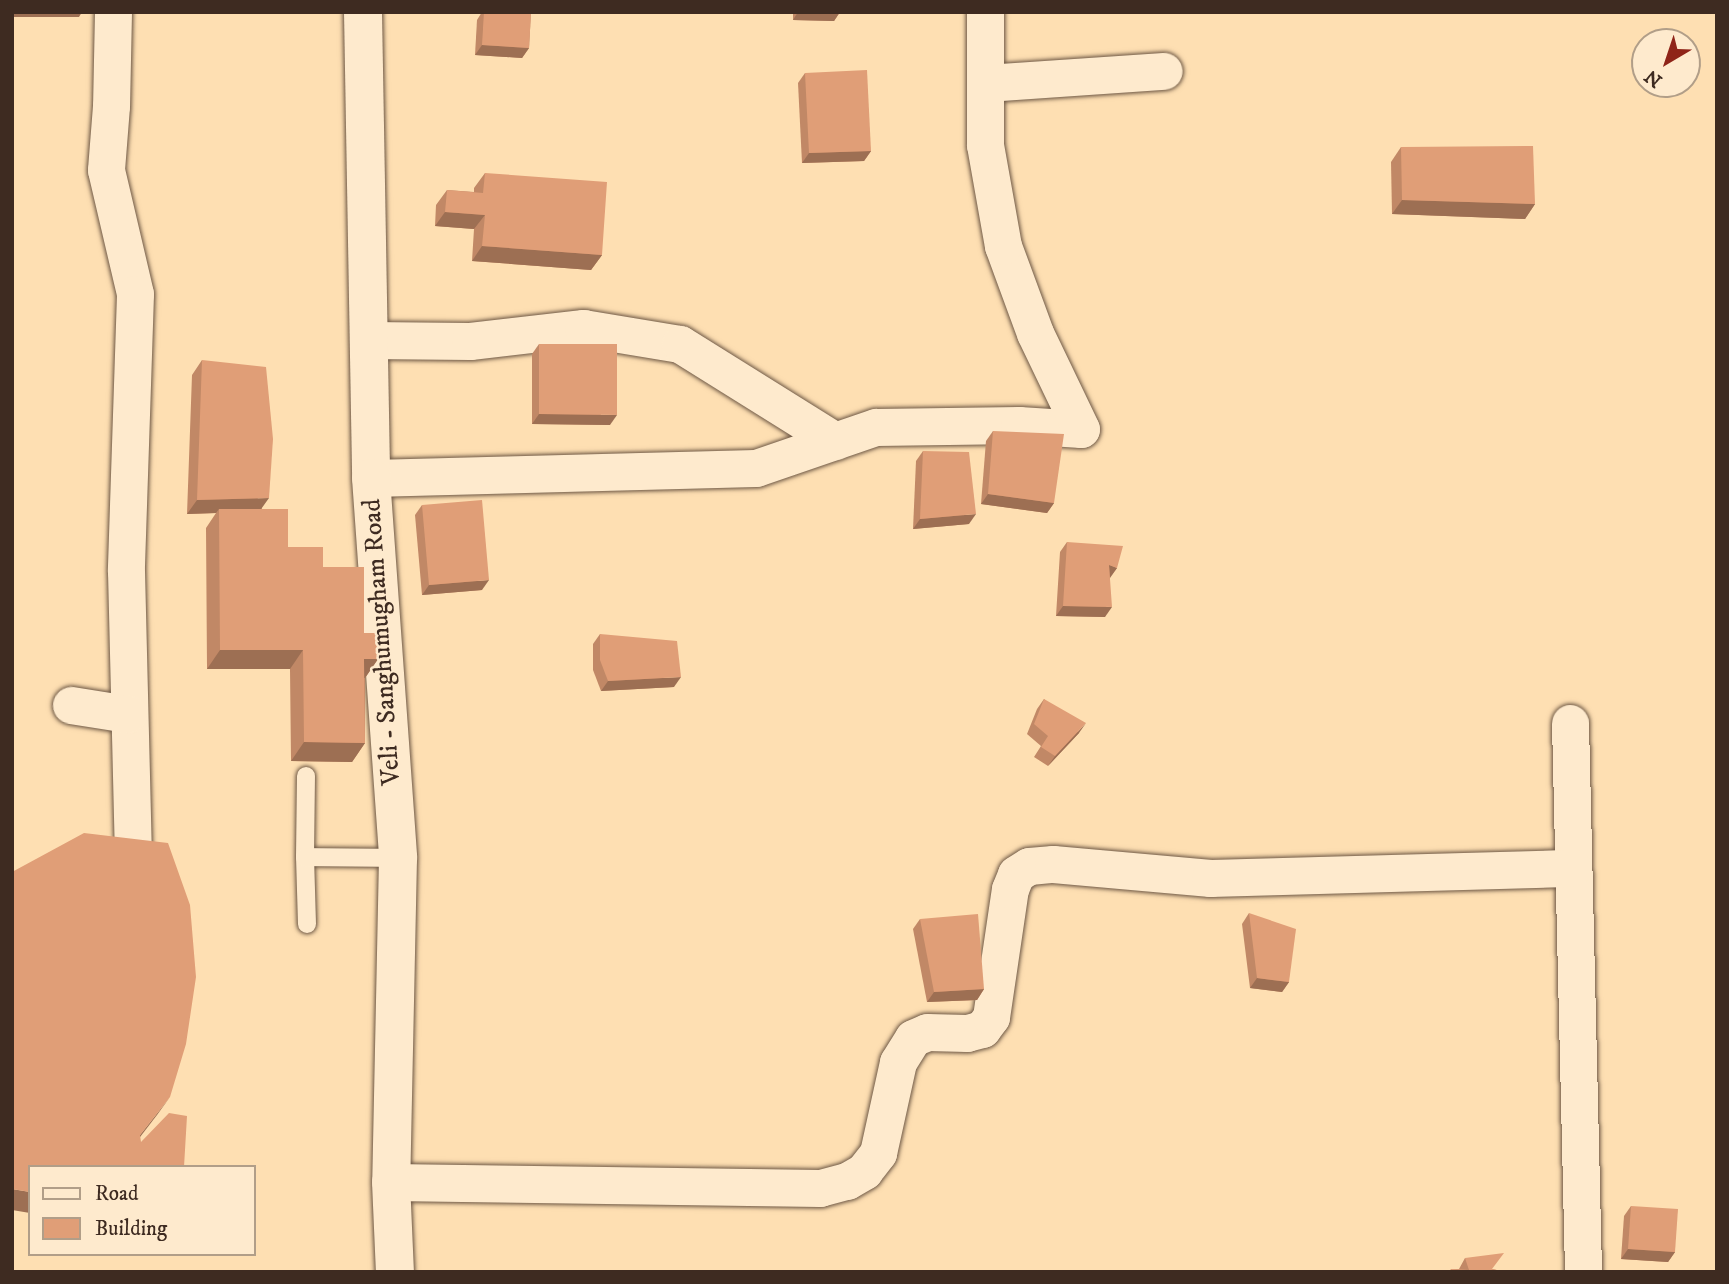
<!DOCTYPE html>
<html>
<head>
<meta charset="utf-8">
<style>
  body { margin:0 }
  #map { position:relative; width:1729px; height:1284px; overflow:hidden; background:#fedfb2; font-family:"IM FELL DW Pica",serif }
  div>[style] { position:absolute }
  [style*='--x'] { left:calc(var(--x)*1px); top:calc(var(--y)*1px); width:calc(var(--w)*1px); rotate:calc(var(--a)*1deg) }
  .roads { filter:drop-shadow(0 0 2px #6e5845) drop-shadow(0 0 2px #6e5845) }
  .service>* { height:18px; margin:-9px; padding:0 9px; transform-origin:9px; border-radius:9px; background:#feeacd }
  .minor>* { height:37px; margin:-18.5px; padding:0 18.5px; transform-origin:18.5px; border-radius:18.5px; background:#feeacd }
  .secondary>* { height:38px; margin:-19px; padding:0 19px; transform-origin:19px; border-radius:19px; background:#feeacd }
  .wall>* { inset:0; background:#c18866 }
  .shaded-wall>* { inset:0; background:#9d6f53 }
  .building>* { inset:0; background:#e09e77 }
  span { translate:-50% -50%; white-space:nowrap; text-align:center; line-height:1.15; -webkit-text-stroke:5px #feeacd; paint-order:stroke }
  .street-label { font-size:26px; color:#3e2b21 }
  .frame { position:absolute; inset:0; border:14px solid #3e2b21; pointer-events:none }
  .legend { position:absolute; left:28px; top:1165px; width:228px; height:91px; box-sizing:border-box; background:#feeacd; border:2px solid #b19e88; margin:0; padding:9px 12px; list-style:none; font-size:21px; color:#3e2b21 }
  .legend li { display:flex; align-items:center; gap:14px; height:35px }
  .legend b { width:35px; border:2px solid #b19e88 }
  .north { position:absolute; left:1631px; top:28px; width:70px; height:70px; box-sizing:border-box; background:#feeacd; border:2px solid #b19e88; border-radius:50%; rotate:219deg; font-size:19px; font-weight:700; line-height:28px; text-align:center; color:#3e2b21 }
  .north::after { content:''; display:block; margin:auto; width:24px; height:32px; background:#8f2418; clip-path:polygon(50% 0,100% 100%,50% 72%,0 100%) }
</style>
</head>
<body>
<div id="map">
  <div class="roads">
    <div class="service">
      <div style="--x:305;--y:857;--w:81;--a:-89.3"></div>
      <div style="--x:307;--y:924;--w:67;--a:-91.7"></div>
      <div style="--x:305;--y:857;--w:93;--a:0.6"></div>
    </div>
    <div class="minor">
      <div style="--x:113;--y:12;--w:94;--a:91.2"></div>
      <div style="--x:111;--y:106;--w:64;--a:94.5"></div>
      <div style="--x:106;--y:170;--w:127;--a:76.8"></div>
      <div style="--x:135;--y:294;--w:277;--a:91.9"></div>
      <div style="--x:126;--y:571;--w:318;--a:88.6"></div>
      <div style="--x:986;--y:83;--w:178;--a:-3.9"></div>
      <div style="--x:368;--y:340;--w:102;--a:0.6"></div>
      <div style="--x:470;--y:341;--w:114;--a:-6.6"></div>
      <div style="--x:583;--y:328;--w:98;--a:9.4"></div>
      <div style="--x:680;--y:344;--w:183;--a:32"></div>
      <div style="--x:371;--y:478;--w:385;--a:-1.5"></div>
      <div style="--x:756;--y:468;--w:127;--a:-18.9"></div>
      <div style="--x:876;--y:427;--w:143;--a:-0.8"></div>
      <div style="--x:1019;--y:425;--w:62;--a:3.7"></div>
      <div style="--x:1081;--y:429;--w:106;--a:-115.6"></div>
      <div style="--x:1035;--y:333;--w:93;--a:-110.2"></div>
      <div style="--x:1003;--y:246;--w:103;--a:-100.1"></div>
      <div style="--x:985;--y:145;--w:133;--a:-90"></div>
      <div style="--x:71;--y:705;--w:58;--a:9"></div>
      <div style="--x:1570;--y:723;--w:549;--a:88.64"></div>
      <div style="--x:391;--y:1182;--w:429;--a:0.8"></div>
      <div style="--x:820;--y:1188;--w:28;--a:-15"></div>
      <div style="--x:847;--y:1181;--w:20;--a:-30"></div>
      <div style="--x:864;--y:1171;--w:23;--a:-52"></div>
      <div style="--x:878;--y:1153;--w:93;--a:-77.6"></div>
      <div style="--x:898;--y:1062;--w:28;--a:-58"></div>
      <div style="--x:913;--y:1038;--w:15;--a:-23"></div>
      <div style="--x:927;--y:1032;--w:40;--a:1.4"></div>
      <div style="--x:967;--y:1033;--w:16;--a:-15"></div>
      <div style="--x:982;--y:1029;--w:15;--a:-53"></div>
      <div style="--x:991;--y:1017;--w:129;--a:-81.6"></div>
      <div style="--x:1010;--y:889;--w:16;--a:-68"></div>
      <div style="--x:1016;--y:874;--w:15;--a:-32"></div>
      <div style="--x:1029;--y:866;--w:24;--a:-5"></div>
      <div style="--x:1053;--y:864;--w:158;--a:5.1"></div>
      <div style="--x:1210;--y:878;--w:363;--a:-1.6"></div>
    </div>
    <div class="secondary">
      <div style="--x:363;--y:12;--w:466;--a:89"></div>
      <div style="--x:371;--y:478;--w:381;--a:85.9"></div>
      <div style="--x:398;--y:858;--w:324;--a:91.2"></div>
      <div style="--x:391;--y:1182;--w:90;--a:87.5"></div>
    </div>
  </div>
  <div class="wall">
    <div style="clip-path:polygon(482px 12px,531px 12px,529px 48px,522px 58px,475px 55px,477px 20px)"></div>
    <div style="clip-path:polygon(793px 12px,840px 12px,834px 21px,793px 20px)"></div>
    <div style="clip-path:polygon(805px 73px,871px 151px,864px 161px,802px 163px,798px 83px)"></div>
    <div style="clip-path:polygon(1401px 147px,1535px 204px,1525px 219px,1392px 214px,1391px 162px)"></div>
    <div style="clip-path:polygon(485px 173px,602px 255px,591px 270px,472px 261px,474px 229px,435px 226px,436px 205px,447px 190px,474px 192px,474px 188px)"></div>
    <div style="clip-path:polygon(539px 344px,610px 425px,532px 424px,532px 354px)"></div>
    <div style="clip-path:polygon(202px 360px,262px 509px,288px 547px,323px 567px,364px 633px,378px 659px,365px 678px,365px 743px,352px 762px,291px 761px,290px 669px,207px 669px,206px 528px,216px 513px,187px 514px,192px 375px)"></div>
    <div style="clip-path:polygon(993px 431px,1054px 503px,1047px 513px,981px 504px,986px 441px)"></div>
    <div style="clip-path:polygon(923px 451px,969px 524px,913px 529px,916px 461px)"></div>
    <div style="clip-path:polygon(422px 505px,482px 590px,422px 595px,415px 515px)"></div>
    <div style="clip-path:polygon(1067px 542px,1117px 568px,1110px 577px,1105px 617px,1056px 616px,1060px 552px)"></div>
    <div style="clip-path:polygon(600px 634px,674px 687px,601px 691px,593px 670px,593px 644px)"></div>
    <div style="clip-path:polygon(1044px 699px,1079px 733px,1048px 766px,1034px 757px,1041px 746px,1027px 734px,1037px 709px)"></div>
    <div style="clip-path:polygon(1249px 913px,1289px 982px,1282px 992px,1250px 988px,1242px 924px)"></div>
    <div style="clip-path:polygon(920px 919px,984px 989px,977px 1000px,927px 1002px,913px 929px)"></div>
    <div style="clip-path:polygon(1631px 1206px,1675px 1252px,1668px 1262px,1621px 1259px,1624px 1216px)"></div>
    <div style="clip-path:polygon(1465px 1258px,1492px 1269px,1506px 1272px,1449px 1272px,1451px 1269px,1459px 1269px)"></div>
  </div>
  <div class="shaded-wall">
    <div style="clip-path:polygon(12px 12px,82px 12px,79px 17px,12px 17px)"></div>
    <div style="clip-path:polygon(798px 12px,840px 12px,834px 21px,793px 20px)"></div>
    <div style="clip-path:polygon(482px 45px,529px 48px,522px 58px,475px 55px)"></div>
    <div style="clip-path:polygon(871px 151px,864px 161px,802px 163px,809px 153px)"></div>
    <div style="clip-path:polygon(1402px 200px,1535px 204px,1525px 219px,1392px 214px)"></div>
    <div style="clip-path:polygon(445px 212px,485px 215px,474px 229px,435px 226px)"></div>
    <div style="clip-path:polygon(482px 246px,602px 255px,591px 270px,472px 261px)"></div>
    <div style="clip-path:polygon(539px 414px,617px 415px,610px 425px,532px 424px)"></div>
    <div style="clip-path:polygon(988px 494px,1054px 503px,1047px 513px,981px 504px)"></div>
    <div style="clip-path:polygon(269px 498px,259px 512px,219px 509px,216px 513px,187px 514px,197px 500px)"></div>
    <div style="clip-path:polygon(976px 514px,969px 524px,913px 529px,920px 519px)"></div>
    <div style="clip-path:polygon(1109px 565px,1117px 568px,1110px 578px)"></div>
    <div style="clip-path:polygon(489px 580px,482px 590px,422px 595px,429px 585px)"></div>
    <div style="clip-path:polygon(1063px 606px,1112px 607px,1105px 617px,1056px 616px)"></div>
    <div style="clip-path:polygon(220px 650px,303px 650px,290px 669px,207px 669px)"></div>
    <div style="clip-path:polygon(364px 659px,378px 659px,365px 678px,351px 677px)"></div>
    <div style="clip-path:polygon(681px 677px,674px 687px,601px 691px,608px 681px)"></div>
    <div style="clip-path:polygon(1086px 723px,1079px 733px,1048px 766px,1055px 756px)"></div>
    <div style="clip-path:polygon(304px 742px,365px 743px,352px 762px,291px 761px)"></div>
    <div style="clip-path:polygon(1257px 978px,1289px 982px,1282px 992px,1250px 988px)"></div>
    <div style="clip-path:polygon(984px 989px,977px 1000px,927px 1002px,934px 992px)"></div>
    <div style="clip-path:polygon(170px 1097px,157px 1115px,127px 1154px,140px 1135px)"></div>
    <div style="clip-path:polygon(12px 1189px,30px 1192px,30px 1213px,12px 1210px)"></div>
    <div style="clip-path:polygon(1628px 1249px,1675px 1252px,1668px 1262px,1621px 1259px)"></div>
  </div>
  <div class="building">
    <div style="clip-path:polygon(484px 12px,531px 12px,529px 48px,482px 45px)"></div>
    <div style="clip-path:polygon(867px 70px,871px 151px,809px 153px,805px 73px)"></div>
    <div style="clip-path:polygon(1533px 146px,1535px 204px,1402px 200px,1401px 147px)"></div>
    <div style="clip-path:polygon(485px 173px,607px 182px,602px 255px,482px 246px,485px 215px,445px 212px,447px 190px,483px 193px)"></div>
    <div style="clip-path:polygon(539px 344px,617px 344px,617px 415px,539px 414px)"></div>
    <div style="clip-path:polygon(202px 360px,266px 367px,273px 439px,269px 498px,197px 500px)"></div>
    <div style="clip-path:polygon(993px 431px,1064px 434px,1054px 503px,988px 494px)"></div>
    <div style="clip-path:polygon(923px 451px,969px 452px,976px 514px,920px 519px)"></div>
    <div style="clip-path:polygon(482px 500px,489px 580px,429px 585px,422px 505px)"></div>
    <div style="clip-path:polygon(219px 509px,288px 509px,288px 547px,323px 547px,323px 567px,364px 567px,364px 633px,378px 633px,378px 659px,364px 659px,365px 743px,304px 742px,303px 650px,220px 650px)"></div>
    <div style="clip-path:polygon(1067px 542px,1123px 546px,1117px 568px,1109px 565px,1112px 607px,1063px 606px)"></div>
    <div style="clip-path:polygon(600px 634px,677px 641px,681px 677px,608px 681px,600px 660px)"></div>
    <div style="clip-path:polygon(1044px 699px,1086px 723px,1055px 756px,1041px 747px,1048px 736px,1034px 724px)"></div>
    <div style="clip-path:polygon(84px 833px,168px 843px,190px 905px,196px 977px,186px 1044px,170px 1097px,140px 1135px,141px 1142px,169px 1113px,187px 1116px,184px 1167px,30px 1167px,30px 1192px,12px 1189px,12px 872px)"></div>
    <div style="clip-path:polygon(1249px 913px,1296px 929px,1289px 982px,1257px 978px)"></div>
    <div style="clip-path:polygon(978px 914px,984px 989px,934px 992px,920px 919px)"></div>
    <div style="clip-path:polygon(1631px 1206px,1678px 1209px,1675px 1252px,1628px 1249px)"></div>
    <div style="clip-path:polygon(1504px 1253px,1492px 1269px,1506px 1272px,1452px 1272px,1451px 1269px,1469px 1270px,1465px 1258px)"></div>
  </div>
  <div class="street-label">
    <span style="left:382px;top:642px;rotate:-94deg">Veli - Sanghumugham Road</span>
  </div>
  <div class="frame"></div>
  <ul class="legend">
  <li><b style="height:9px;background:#feeacd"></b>Road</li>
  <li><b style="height:19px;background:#e09e77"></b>Building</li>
  </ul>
  <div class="north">N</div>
</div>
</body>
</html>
